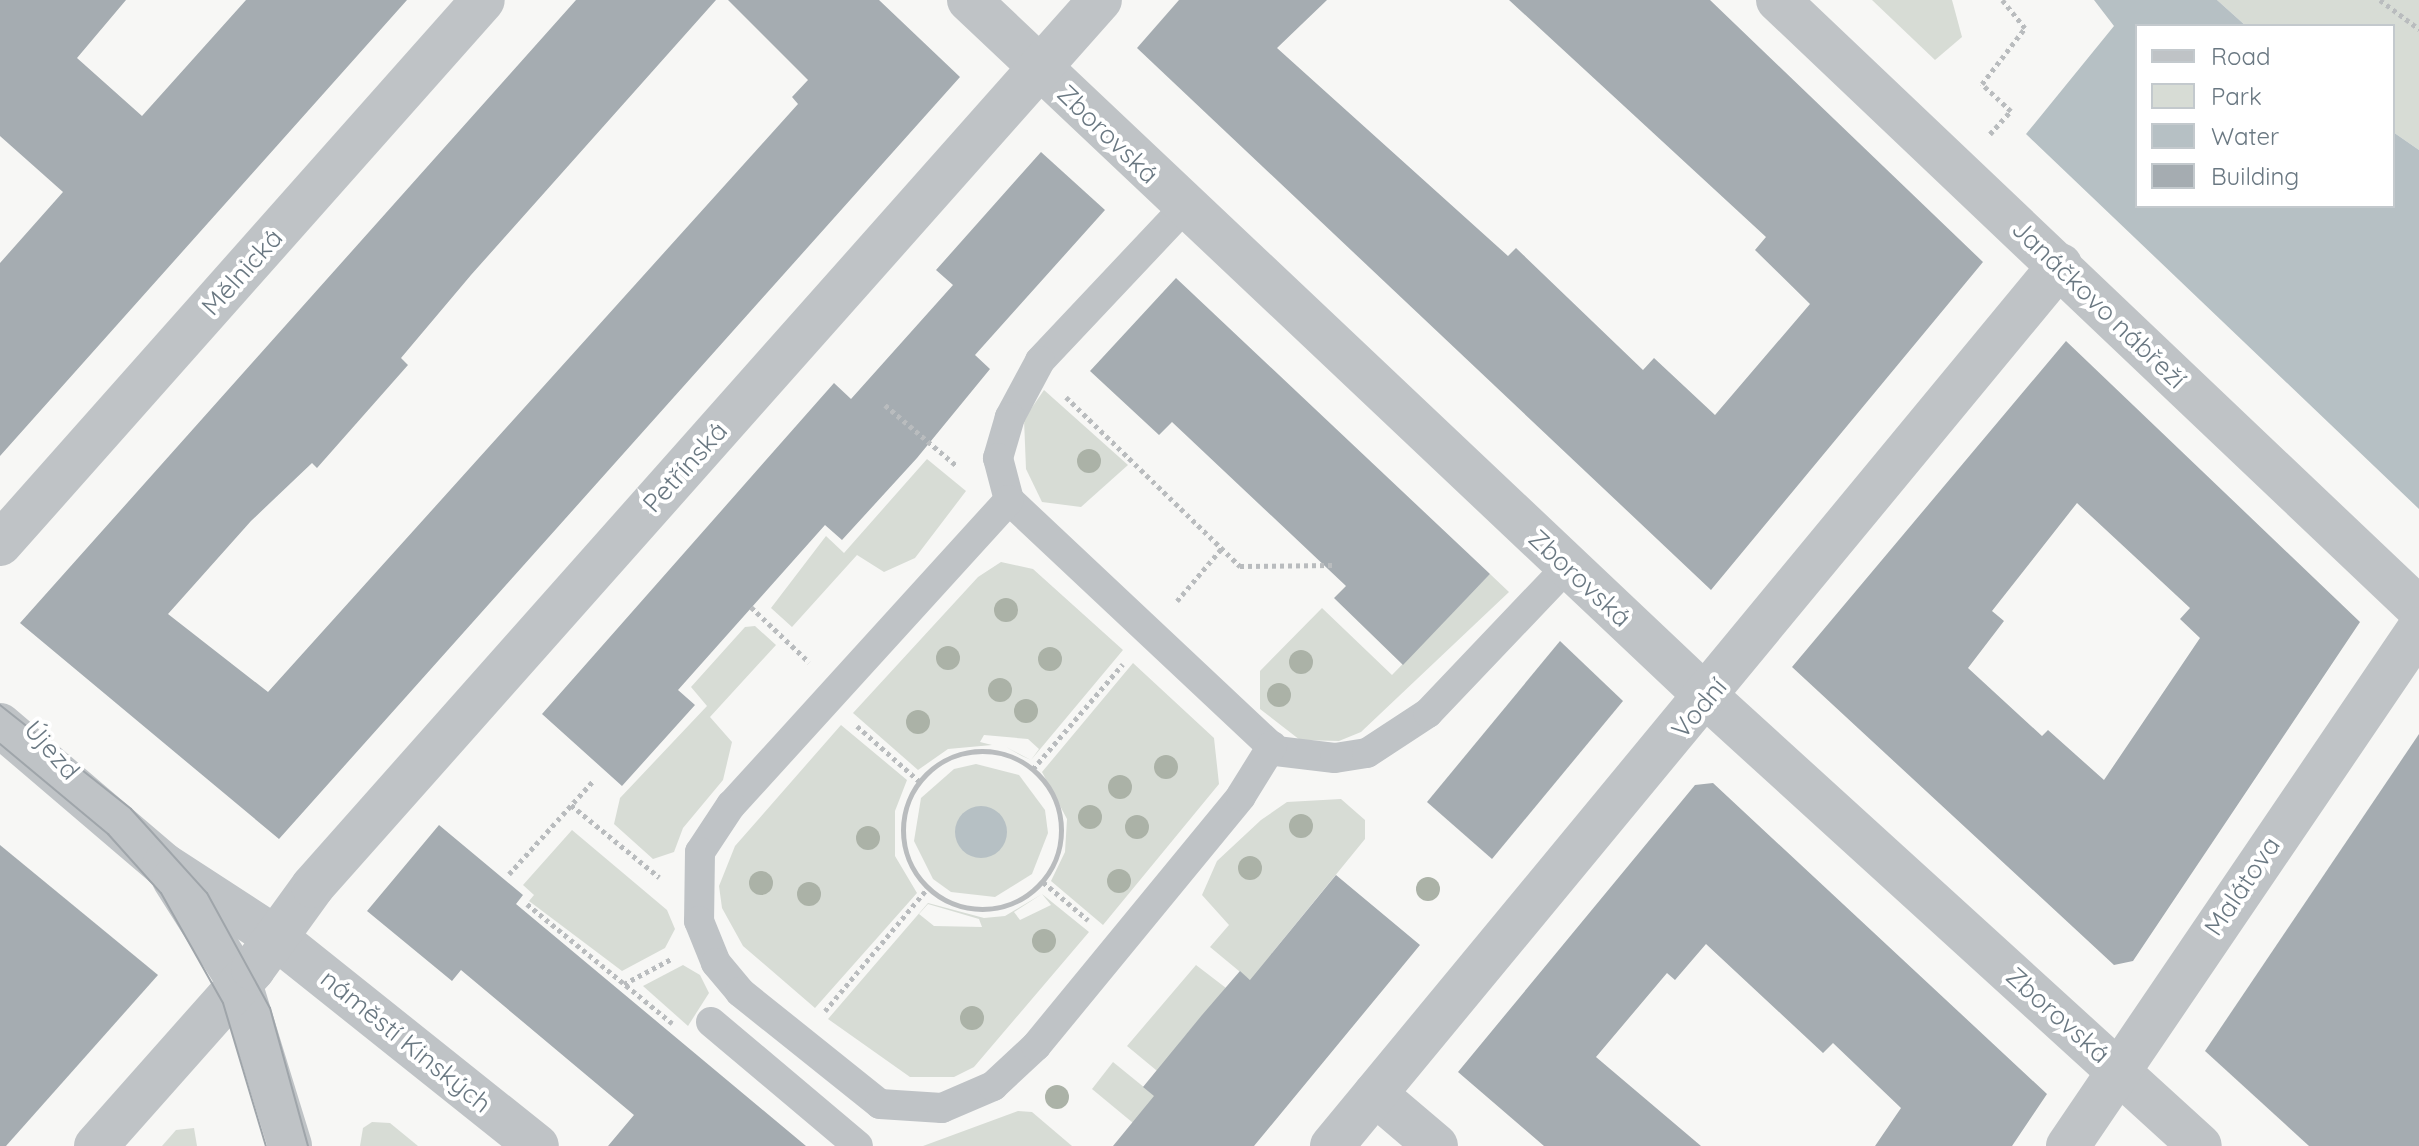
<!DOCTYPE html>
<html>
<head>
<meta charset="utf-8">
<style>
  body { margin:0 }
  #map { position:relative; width:2419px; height:1146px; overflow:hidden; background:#f7f7f5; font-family:Quicksand,sans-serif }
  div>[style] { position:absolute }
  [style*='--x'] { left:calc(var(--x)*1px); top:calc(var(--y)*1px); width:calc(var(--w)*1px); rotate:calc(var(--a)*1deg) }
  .green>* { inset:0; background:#d7dcd5 }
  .water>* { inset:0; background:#b6c0c4 }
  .round { border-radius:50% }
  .building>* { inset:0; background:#a5acb1 }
  .path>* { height:5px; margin-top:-2.5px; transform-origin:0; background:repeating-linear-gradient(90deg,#b9bcbe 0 4px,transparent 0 8px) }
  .path>.ring { margin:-2.5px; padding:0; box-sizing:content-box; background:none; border:5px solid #b9bcbe; border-radius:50% }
  .lane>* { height:30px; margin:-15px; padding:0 15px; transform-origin:15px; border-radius:15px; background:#bfc3c6 }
  .street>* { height:44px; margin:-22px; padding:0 22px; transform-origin:22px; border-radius:22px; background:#bfc3c6 }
  .tram>* { height:2px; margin:-1px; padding:0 1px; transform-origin:1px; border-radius:1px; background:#9fa5aa }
  .trees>* { width:24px; height:24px; margin:-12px; border-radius:50%; background:#abb2a7 }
  span { translate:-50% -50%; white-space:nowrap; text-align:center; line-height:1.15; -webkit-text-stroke:8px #fff; paint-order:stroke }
  .street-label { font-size:26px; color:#6a7882 }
  .legend { position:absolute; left:2135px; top:24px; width:260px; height:184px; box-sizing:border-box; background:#fff; border:2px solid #c3c9cd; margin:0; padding:10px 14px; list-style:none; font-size:24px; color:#6a7882 }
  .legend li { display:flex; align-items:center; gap:16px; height:40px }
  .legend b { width:40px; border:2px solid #c3c9cd }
</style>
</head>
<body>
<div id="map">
  <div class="green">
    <div style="clip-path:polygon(1872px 0,1952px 0,1962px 37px,1935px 60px)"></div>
    <div style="clip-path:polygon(2217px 0,2419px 0,2419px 150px,2393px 132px,2393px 26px,2246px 26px)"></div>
    <div style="clip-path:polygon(1044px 390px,1128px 465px,1081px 507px,1042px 502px,1026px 469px,1024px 419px)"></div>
    <div style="clip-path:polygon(927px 459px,966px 491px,915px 558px,884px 572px,857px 555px,792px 627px,771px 608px,826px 536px,844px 553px)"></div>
    <div style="clip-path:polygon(1001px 562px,1033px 569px,1123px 650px,1031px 760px,1022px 756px,1006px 747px,1031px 760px,1039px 749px,1028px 739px,984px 735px,980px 742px,992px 745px,948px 749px,918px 770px,853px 713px,978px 577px)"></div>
    <div style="clip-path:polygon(1490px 574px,1509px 592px,1361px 732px,1339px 741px,1300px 740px,1260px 709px,1260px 671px,1322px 608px,1392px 675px)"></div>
    <div style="clip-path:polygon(755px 626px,776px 645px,710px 717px,732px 742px,723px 780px,683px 828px,674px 852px,653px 859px,614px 824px,620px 798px,707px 706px,691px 687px,745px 627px)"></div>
    <div style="clip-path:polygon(1133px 663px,1214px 738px,1219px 784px,1103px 925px,1051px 881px,1065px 852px,1067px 819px,1042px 772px)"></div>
    <div style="clip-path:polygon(841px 725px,907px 780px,895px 811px,895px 856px,917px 893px,815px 1008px,743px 946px,722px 908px,719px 886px,735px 846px)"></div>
    <div style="clip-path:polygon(976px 764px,1019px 775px,1045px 810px,1048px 833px,1032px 874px,995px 897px,951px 892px,933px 879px,914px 841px,921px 798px,954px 769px)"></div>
    <div style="clip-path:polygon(1341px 799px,1365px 820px,1365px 839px,1272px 953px,1268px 995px,1210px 947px,1229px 925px,1202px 895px,1217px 861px,1261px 820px,1287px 802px)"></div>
    <div style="clip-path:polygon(572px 830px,667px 910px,675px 929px,665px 948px,622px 971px,529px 901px,534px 895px,523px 885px)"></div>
    <div style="clip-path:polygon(evenodd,1042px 894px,1089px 932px,974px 1067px,954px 1077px,910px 1077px,828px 1019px,928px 903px,984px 918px,1005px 916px,1042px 894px,1042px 894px,1051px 905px,1020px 920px,1014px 912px,1042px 894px,1042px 894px,928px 904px,979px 919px,982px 927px,934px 926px,919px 914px,928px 904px)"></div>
    <div style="clip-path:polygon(683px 965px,700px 975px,709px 993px,688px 1026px,643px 986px)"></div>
    <div style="clip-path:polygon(1196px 965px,1226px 988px,1180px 1042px,1185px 1094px,1127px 1046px)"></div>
    <div style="clip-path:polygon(1113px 1062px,1172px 1110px,1150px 1137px,1092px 1089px)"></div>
    <div style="clip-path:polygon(1018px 1111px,1032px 1112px,1072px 1146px,923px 1146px)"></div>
    <div style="clip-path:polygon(372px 1122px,390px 1123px,418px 1146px,360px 1146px,363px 1128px)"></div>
    <div style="clip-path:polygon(194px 1128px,197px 1146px,162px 1146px,176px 1130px)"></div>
  </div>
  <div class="water">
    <div style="clip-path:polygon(2094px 0,2217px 0,2246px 26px,2137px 26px,2137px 206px,2393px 206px,2393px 132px,2419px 150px,2419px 509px,2026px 134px,2114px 26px)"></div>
    <div class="round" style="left:955px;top:806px;width:52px;height:52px"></div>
  </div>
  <div class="building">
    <div style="clip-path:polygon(0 0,126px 0,77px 58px,142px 116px,246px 0,407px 0,0 456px,0 263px,63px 192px,0 136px)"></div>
    <div style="clip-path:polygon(576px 0,716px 0,471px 275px,401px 358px,408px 365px,317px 468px,312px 463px,251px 521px,168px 614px,268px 692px,798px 104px,792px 97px,808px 80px,728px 0,879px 0,960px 77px,279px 839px,20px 623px)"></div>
    <div style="clip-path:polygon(1179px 0,1327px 0,1277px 48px,1508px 256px,1516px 248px,1643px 370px,1654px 358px,1715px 415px,1810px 304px,1755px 250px,1766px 237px,1509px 0,1710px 0,1983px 262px,1711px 590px,1137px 48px)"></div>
    <div style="clip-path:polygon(1041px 152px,1105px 210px,975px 355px,990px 369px,917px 458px,842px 540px,825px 525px,678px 690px,695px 705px,622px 786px,542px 714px,834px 383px,851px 399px,953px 285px,936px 270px)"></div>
    <div style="clip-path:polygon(1176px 278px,1490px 574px,1403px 665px,1334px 598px,1346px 586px,1172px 422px,1159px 435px,1090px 371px)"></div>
    <div style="clip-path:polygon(evenodd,2066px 341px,2360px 622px,2133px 961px,2114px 965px,1792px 667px,2066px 341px,2077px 503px,2190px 608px,2180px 619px,2200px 638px,2104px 780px,2048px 730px,2042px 736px,1968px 668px,2004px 621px,1992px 611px,2077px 503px)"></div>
    <div style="clip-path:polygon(1560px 641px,1623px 701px,1492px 859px,1427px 802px)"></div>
    <div style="clip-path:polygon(2419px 734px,2419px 1146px,2309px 1146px,2205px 1051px)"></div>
    <div style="clip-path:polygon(1713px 783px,2047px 1094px,2012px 1146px,1875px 1146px,1901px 1108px,1833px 1043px,1823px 1053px,1706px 944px,1675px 980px,1667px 973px,1596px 1057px,1701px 1146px,1544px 1146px,1458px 1072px,1695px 785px)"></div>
    <div style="clip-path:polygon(439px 825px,523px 895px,516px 904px,806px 1146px,608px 1146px,634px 1115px,461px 970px,452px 981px,367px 911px)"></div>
    <div style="clip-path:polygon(0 845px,158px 975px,6px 1146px,0 1146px)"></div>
    <div style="clip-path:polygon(1336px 875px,1420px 945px,1254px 1146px,1113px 1146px,1154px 1096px,1143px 1087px,1202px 1015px,1240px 971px,1250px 980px)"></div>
  </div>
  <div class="path">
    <div style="--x:2380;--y:0;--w:49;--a:36.6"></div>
    <div style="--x:1990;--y:134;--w:31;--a:-48"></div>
    <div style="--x:2011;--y:111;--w:40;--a:-137"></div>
    <div style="--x:1982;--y:84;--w:71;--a:-52.5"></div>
    <div style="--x:2025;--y:28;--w:36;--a:-129"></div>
    <div style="--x:1066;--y:397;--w:243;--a:44.2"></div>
    <div style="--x:1240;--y:566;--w:93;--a:-0.6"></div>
    <div style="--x:885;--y:405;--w:94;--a:40.3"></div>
    <div style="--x:1177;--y:601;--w:70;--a:-49.7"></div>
    <div style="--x:751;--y:607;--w:80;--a:43.5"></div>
    <div style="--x:857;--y:726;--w:83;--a:41.6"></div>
    <div class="ring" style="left:903px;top:751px;width:153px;height:153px"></div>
    <div style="--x:1033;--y:769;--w:138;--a:-49.4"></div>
    <div style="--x:571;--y:805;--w:114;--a:39.3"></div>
    <div style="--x:509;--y:874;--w:125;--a:-47.9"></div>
    <div style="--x:1043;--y:882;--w:59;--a:40.2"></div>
    <div style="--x:527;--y:904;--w:188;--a:39.4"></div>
    <div style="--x:624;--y:984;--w:55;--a:-28"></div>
    <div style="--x:825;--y:1011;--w:159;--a:-50.1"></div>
  </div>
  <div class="lane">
    <div style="--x:1184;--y:208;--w:210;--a:133.3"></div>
    <div style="--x:1040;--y:361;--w:64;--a:118.2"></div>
    <div style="--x:1010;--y:417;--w:43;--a:106.3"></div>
    <div style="--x:998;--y:458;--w:43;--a:75.3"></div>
    <div style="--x:1009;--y:500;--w:366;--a:43.2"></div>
    <div style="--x:1276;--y:751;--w:59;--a:6.8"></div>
    <div style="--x:1335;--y:758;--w:32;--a:-9"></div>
    <div style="--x:1367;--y:753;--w:73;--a:-33.3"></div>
    <div style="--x:1428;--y:713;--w:203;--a:-46.4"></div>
    <div style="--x:1009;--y:500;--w:413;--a:132.3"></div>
    <div style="--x:731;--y:805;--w:56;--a:123.4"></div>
    <div style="--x:700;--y:852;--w:69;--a:90.8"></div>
    <div style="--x:699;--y:921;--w:45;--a:68"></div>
    <div style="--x:716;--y:963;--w:38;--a:50"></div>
    <div style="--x:740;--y:992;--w:179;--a:38.7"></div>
    <div style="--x:880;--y:1104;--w:62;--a:3.7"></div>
    <div style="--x:942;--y:1108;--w:56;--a:-23.3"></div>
    <div style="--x:993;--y:1086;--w:59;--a:-42.9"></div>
    <div style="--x:1036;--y:1046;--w:323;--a:-50.6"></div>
    <div style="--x:1241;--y:796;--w:59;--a:-58.2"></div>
    <div style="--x:711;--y:1022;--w:192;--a:40.1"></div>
  </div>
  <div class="street">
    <div style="--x:969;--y:0;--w:1017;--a:43.37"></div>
    <div style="--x:1708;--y:698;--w:665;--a:42.32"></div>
    <div style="--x:1778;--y:0;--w:884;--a:43.53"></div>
    <div style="--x:0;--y:544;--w:727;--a:-48.4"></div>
    <div style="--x:0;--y:725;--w:216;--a:40.5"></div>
    <div style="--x:164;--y:865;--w:132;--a:33"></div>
    <div style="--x:275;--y:937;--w:335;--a:38.6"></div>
    <div style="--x:174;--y:879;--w:123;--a:57.6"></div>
    <div style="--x:240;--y:983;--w:170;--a:72.9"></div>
    <div style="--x:1375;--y:1094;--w:80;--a:40.4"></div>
    <div style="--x:96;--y:1146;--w:237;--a:-48.4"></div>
    <div style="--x:253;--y:969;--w:102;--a:-54.1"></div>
    <div style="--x:313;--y:886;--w:1185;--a:-48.39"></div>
    <div style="--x:1332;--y:1146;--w:1143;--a:-50.43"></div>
    <div style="--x:2068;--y:1146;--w:625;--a:-55.83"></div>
  </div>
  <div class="tram">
    <div style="--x:0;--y:705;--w:167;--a:38.4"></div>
    <div style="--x:131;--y:809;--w:113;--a:47.9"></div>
    <div style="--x:207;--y:893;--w:131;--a:61.3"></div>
    <div style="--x:270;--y:1008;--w:143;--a:74.6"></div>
    <div style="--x:0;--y:744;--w:141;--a:39.8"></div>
    <div style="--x:108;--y:834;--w:79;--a:48.1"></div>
    <div style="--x:161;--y:893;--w:126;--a:60.6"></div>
    <div style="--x:223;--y:1003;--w:149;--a:73.3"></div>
  </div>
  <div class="trees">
    <div style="left:1089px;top:461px"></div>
    <div style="left:1006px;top:610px"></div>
    <div style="left:948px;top:658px"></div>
    <div style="left:1050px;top:659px"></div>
    <div style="left:1301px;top:662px"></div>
    <div style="left:1000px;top:690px"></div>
    <div style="left:1279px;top:695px"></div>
    <div style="left:1026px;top:711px"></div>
    <div style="left:918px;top:722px"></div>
    <div style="left:1166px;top:767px"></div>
    <div style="left:1120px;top:787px"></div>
    <div style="left:1090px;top:817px"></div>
    <div style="left:1301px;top:826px"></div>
    <div style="left:1137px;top:827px"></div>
    <div style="left:868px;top:838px"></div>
    <div style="left:1250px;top:868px"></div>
    <div style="left:1119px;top:881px"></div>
    <div style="left:761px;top:883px"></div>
    <div style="left:1428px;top:889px"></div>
    <div style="left:809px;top:894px"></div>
    <div style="left:1044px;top:941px"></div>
    <div style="left:972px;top:1018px"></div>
    <div style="left:1057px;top:1097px"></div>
  </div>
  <div class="street-label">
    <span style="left:1108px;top:134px;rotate:44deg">Zborovská</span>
    <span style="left:242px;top:272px;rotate:-48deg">Mělnická</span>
    <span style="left:2099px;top:304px;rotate:44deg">Janáčkovo nábřeží</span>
    <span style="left:685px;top:467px;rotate:-48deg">Petřínská</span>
    <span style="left:1580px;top:578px;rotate:43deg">Zborovská</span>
    <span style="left:1699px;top:708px;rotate:-50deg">Vodní</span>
    <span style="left:52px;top:750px;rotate:49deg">Újezd</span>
    <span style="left:2242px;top:886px;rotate:-56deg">Malátova</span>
    <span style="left:2058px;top:1015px;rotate:42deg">Zborovská</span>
    <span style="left:406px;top:1041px;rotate:39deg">náměstí Kinských</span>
  </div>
  <ul class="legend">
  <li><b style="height:10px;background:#bfc3c6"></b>Road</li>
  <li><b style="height:22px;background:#d7dcd5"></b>Park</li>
  <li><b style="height:22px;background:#b6c0c4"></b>Water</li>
  <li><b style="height:22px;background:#a5acb1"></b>Building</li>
  </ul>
</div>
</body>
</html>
